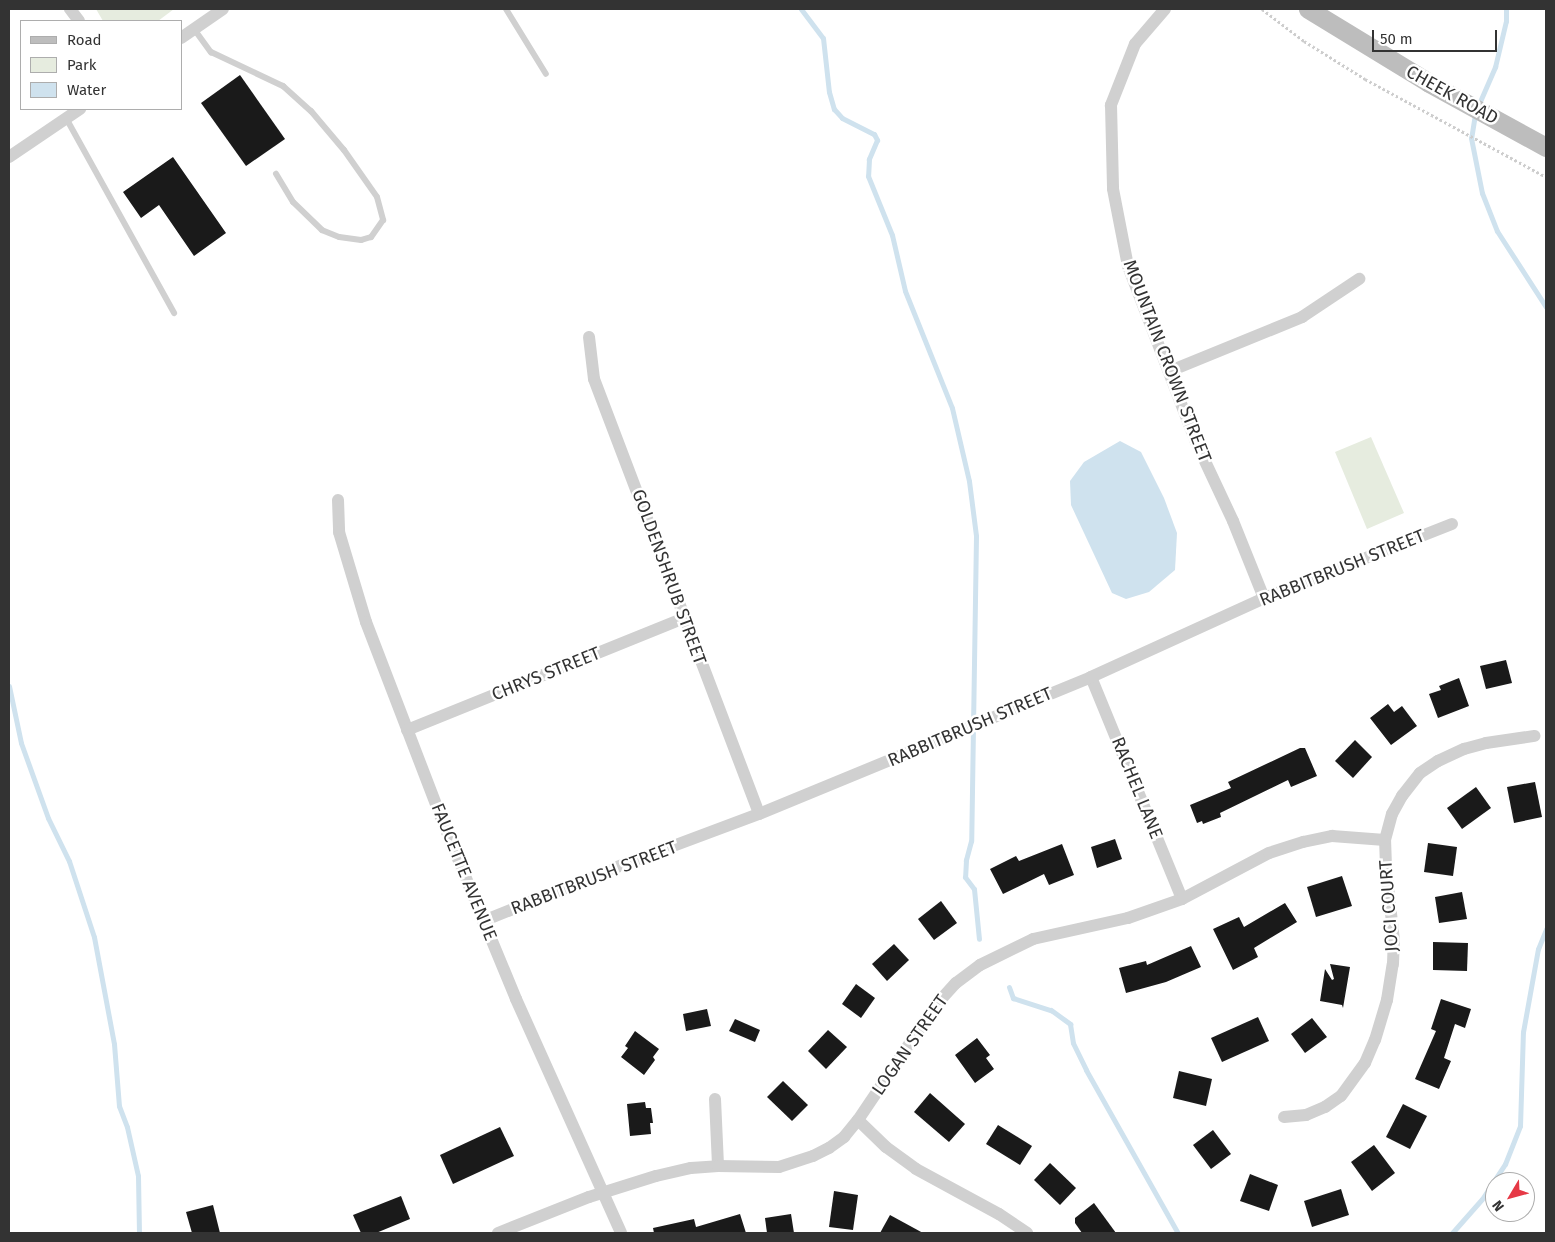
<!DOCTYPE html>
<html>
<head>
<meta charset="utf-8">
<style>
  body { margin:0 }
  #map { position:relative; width:1555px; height:1242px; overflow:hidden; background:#fff; font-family:"Fira Sans",sans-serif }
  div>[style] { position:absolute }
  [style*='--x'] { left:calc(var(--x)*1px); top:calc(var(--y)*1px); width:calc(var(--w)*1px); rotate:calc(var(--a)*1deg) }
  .green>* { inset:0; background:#e6ecdf }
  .water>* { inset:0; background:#cfe2ee }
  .stream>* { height:5px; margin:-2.5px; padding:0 2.5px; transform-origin:2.5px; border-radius:2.5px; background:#cfe2ee }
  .building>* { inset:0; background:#1a1a1a }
  .path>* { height:3px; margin-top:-1.5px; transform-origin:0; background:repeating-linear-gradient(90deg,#cdcdcd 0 2.5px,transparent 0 5px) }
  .lane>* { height:6px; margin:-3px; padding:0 3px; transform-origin:3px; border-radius:3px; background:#d0d0d0 }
  .street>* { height:12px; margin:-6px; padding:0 6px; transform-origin:6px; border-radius:6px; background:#d0d0d0 }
  .secondary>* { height:19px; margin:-9.5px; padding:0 9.5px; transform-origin:9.5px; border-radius:9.5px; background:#bdbdbd }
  span { translate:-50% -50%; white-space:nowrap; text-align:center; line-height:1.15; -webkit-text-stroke:5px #fff; paint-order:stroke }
  .street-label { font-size:18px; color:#333 }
  .frame { position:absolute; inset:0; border:10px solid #333; pointer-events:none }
  .legend { position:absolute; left:20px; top:20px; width:162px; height:90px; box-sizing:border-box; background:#fff; border:1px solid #adadad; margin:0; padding:6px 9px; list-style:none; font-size:15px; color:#333 }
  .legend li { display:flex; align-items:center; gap:10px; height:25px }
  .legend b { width:25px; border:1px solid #adadad }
  .north { position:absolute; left:1485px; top:1172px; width:50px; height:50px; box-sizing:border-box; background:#fff; border:1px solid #adadad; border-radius:50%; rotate:233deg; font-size:14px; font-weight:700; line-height:20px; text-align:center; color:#333 }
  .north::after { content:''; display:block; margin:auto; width:18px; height:22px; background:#e63946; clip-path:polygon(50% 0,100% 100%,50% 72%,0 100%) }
  .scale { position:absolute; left:1372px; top:30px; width:125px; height:22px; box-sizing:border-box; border:2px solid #333; border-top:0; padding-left:6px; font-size:15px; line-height:18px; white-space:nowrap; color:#333; -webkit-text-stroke:4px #fff; paint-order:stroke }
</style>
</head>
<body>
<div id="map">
  <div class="green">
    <div style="clip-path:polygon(96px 9px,174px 9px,158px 21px,103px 21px)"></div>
    <div style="clip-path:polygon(1371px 437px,1404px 513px,1367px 529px,1335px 452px)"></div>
  </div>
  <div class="water">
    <div style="clip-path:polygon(1120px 441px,1141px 452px,1164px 498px,1177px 533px,1175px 570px,1149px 592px,1126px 599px,1112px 593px,1071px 505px,1070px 481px,1084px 462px)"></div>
  </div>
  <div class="stream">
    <div style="--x:801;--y:9;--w:36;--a:53"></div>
    <div style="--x:823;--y:38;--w:54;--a:83.7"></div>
    <div style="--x:829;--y:92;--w:18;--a:74"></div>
    <div style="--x:834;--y:109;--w:12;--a:48"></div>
    <div style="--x:842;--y:118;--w:36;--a:27"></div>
    <div style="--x:874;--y:134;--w:7;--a:63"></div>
    <div style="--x:877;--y:140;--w:21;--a:113"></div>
    <div style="--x:869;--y:159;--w:17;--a:93"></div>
    <div style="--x:868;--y:176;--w:64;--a:67.9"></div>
    <div style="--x:892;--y:235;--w:57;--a:76.9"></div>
    <div style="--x:905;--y:291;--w:126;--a:68.1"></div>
    <div style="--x:952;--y:408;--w:75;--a:76.9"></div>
    <div style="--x:969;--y:481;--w:55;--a:82.7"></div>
    <div style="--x:976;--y:536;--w:305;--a:90.9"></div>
    <div style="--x:971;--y:841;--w:20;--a:105"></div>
    <div style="--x:966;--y:860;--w:17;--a:93"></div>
    <div style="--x:965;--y:877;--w:15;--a:53"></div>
    <div style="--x:974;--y:889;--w:50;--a:84.3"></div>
    <div style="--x:1478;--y:106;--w:43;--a:-66.4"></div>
    <div style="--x:1495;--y:67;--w:47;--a:-76.6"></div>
    <div style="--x:1506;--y:21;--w:12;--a:-90"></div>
    <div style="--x:1475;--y:114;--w:24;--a:99"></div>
    <div style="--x:1471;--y:138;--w:56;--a:78.7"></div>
    <div style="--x:1482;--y:193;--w:41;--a:68.5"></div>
    <div style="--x:1497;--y:231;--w:90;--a:57.2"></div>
    <div style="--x:9;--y:686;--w:58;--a:78.1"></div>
    <div style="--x:21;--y:743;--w:80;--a:70.2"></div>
    <div style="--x:48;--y:818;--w:48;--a:64"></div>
    <div style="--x:69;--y:861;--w:80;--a:71.8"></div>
    <div style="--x:94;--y:937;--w:109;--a:79.4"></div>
    <div style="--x:114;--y:1044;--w:62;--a:85.4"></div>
    <div style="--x:119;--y:1106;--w:22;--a:69"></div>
    <div style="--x:127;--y:1127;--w:50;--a:77.3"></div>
    <div style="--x:138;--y:1176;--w:57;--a:89"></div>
    <div style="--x:1009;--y:987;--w:12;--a:70"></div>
    <div style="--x:1013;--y:998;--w:40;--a:18"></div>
    <div style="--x:1051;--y:1010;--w:24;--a:36"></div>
    <div style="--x:1070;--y:1024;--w:19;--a:81"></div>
    <div style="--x:1073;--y:1043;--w:30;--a:64"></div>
    <div style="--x:1086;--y:1070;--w:187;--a:60.6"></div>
    <div style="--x:1452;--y:1233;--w:45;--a:-48.6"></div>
    <div style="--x:1482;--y:1199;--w:42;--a:-56.7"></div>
    <div style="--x:1505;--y:1164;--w:41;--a:-68.5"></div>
    <div style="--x:1520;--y:1126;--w:94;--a:-88.2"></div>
    <div style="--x:1523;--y:1032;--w:84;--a:-79.8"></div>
    <div style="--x:1538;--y:949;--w:22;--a:-68"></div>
  </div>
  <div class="building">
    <div style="clip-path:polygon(240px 75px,285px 139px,246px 166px,201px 103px)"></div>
    <div style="clip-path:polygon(173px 157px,226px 233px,194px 256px,159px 205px,141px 218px,123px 192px)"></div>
    <div style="clip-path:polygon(1506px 660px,1512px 683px,1486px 689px,1480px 666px)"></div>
    <div style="clip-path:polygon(1459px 678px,1469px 706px,1438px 718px,1429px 694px,1441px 690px,1439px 686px)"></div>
    <div style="clip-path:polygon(1388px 704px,1394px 712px,1402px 706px,1417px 726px,1391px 745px,1370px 718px)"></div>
    <div style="clip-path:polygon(1355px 740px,1372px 757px,1353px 778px,1335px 761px)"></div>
    <div style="clip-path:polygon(1300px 748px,1305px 748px,1317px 776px,1291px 787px,1288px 780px,1220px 813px,1221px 817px,1203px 824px,1202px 821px,1197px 823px,1190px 805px,1231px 788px,1228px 782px)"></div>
    <div style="clip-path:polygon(1535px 782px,1542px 817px,1514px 823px,1507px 787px)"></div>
    <div style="clip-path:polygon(1476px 787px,1491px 808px,1462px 829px,1447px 808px)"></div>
    <div style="clip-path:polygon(1115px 839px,1122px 859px,1097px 868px,1091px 847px)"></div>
    <div style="clip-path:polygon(1428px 843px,1457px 847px,1453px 876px,1424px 872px)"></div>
    <div style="clip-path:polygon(1062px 844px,1074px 875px,1049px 885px,1044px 874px,1003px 894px,990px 869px,1016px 856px,1019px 861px)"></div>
    <div style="clip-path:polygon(1342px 876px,1352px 906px,1316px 917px,1307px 887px)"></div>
    <div style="clip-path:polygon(1462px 892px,1467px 919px,1439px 923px,1435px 897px)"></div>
    <div style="clip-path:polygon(941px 901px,957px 923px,934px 940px,918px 919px)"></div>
    <div style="clip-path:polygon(1285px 903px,1297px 922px,1254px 948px,1258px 957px,1233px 970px,1213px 929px,1239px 917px,1244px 927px)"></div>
    <div style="clip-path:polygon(1433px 942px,1468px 943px,1467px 971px,1433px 970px)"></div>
    <div style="clip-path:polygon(894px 944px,909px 960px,887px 981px,872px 964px)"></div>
    <div style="clip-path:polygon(1191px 946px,1201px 967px,1166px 982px,1126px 993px,1119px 968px,1146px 961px,1147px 965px)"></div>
    <div style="clip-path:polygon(1330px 964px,1350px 967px,1343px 1008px,1342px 1005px,1320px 1001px,1325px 969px,1332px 980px,1334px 979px)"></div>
    <div style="clip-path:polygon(856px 984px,875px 998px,861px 1018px,842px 1004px)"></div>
    <div style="clip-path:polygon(1441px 999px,1471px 1009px,1465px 1028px,1455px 1024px,1444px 1058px,1451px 1061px,1439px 1089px,1415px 1079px,1436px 1031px,1431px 1029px)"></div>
    <div style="clip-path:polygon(707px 1009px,711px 1026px,686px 1031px,683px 1014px)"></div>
    <div style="clip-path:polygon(1258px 1017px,1269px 1041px,1222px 1062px,1211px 1038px)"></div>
    <div style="clip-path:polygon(1312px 1018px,1327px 1037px,1305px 1053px,1291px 1034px)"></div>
    <div style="clip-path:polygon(735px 1019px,760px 1030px,755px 1042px,729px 1031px)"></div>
    <div style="clip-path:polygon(828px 1030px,847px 1047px,826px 1069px,808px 1051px)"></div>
    <div style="clip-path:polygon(635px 1031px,659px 1049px,653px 1057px,655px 1060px,644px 1075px,621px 1057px,628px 1048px,625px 1046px)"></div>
    <div style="clip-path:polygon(977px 1038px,990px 1055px,986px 1058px,994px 1069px,975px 1083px,955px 1055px)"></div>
    <div style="clip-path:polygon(1179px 1071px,1212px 1079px,1206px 1106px,1173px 1098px)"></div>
    <div style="clip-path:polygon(783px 1081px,808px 1105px,792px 1121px,767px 1097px)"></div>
    <div style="clip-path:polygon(930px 1093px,965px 1124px,949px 1142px,914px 1112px)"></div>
    <div style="clip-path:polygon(645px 1102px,646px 1108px,651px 1108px,653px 1123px,650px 1123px,651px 1134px,630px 1136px,627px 1104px)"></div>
    <div style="clip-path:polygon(1403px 1104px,1427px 1116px,1410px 1149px,1386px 1137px)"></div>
    <div style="clip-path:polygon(998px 1125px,1032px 1146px,1020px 1165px,986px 1144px)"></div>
    <div style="clip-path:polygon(500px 1127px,514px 1156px,453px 1184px,440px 1155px)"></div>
    <div style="clip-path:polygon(1213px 1130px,1231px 1154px,1211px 1169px,1193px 1145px)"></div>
    <div style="clip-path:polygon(1374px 1145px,1395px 1173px,1372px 1191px,1351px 1162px)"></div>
    <div style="clip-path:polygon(1050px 1163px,1076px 1188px,1060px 1205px,1034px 1180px)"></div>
    <div style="clip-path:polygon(1250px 1174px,1278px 1185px,1269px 1211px,1240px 1201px)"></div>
    <div style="clip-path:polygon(1341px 1189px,1349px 1215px,1312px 1227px,1304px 1201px)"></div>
    <div style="clip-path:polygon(834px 1191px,858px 1195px,853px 1230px,829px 1227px)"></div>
    <div style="clip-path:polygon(401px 1196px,410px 1219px,376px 1233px,361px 1233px,353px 1215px)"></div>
    <div style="clip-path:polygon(1094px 1203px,1116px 1233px,1082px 1233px,1075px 1223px,1075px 1218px)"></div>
    <div style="clip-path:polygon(213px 1205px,220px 1233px,192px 1233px,186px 1212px)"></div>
    <div style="clip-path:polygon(740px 1214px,746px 1233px,654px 1233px,653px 1228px,694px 1219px,696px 1227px)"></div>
    <div style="clip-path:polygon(791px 1214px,794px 1233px,767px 1233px,765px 1218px)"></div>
    <div style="clip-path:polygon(890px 1215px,923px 1233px,880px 1233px)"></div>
  </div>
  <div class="path">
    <div style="--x:1262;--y:9;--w:53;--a:37.3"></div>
    <div style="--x:1304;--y:41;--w:72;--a:31.9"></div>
    <div style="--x:1365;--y:79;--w:206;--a:28.4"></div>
  </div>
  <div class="lane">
    <div style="--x:506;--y:9;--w:76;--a:58.4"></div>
    <div style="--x:194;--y:29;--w:29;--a:54"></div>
    <div style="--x:211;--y:52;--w:80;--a:25.3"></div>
    <div style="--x:283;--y:86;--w:38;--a:42"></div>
    <div style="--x:311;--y:111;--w:51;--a:49.8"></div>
    <div style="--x:344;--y:150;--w:57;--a:54.9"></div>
    <div style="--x:377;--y:197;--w:24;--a:75"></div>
    <div style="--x:383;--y:220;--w:21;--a:125"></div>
    <div style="--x:371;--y:237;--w:10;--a:163"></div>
    <div style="--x:361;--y:240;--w:22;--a:-172"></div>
    <div style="--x:339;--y:237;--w:18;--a:-158"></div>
    <div style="--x:322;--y:230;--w:40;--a:-136"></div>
    <div style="--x:293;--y:202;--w:33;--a:-121"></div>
    <div style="--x:66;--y:118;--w:223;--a:61"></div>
  </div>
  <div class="street">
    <div style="--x:70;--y:9;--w:15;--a:53"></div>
    <div style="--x:1165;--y:9;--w:46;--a:130.6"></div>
    <div style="--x:1135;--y:44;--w:66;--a:111.5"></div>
    <div style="--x:1111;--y:105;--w:84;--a:88.6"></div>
    <div style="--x:1113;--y:189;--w:78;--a:79"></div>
    <div style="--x:1128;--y:266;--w:189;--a:68.9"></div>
    <div style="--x:1196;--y:442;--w:87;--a:64.9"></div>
    <div style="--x:1233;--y:521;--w:83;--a:68.1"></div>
    <div style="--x:181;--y:38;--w:51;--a:-34.6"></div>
    <div style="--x:9;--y:157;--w:86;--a:-34.1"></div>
    <div style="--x:589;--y:337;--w:42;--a:83.2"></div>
    <div style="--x:594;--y:379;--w:465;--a:69.2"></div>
    <div style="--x:1170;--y:371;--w:143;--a:-22.2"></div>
    <div style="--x:1302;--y:317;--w:69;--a:-33.7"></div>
    <div style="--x:338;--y:500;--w:32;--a:88"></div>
    <div style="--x:339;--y:532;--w:94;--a:73.3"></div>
    <div style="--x:366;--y:622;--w:217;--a:69"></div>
    <div style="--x:444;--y:825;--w:188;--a:67.5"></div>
    <div style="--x:516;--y:999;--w:256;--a:65.8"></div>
    <div style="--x:1091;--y:677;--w:240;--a:67.7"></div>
    <div style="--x:407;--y:730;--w:299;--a:-22"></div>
    <div style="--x:483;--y:921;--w:153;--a:-21.9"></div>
    <div style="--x:625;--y:864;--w:143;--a:-20.5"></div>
    <div style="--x:759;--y:814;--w:359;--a:-22.4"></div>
    <div style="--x:1091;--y:677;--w:190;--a:-24.5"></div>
    <div style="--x:1264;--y:598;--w:202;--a:-21.5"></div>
    <div style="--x:715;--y:1099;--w:67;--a:87.4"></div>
    <div style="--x:1284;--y:1117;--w:22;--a:-5"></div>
    <div style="--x:1306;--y:1115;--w:21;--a:-23"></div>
    <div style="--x:1325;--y:1107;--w:19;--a:-35"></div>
    <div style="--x:1341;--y:1096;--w:41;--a:-54"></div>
    <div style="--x:1365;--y:1063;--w:25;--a:-67"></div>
    <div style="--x:1375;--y:1040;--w:42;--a:-73.3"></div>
    <div style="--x:1387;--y:1000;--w:36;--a:-81"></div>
    <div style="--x:1393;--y:964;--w:23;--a:-88"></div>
    <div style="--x:1394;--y:941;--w:74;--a:-96.2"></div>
    <div style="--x:1386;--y:867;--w:27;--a:-92"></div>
    <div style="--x:1385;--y:840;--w:27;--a:-75"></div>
    <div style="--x:1392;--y:814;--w:21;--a:-61"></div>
    <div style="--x:1402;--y:796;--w:29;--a:-52"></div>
    <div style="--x:1420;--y:773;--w:22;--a:-34"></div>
    <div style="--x:1438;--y:761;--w:29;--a:-25"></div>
    <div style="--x:1464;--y:749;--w:23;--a:-15"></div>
    <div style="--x:1486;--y:743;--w:49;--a:-8.3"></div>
    <div style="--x:858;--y:1120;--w:39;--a:44"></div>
    <div style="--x:886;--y:1147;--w:37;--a:36"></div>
    <div style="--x:916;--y:1169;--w:94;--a:28.5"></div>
    <div style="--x:999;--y:1214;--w:34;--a:34"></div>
    <div style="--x:498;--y:1233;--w:98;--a:-21.6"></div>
    <div style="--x:589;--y:1197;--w:70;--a:-17.4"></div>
    <div style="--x:656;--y:1176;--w:36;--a:-13"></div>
    <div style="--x:691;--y:1168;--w:27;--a:-4"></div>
    <div style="--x:718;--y:1166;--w:61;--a:0.9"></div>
    <div style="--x:779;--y:1167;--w:36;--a:-18"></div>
    <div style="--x:813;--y:1156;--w:18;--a:-27"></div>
    <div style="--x:829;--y:1148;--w:19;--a:-36"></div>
    <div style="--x:844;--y:1137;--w:22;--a:-51"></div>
    <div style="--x:858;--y:1120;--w:138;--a:-56"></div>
    <div style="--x:935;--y:1006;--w:31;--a:-48"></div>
    <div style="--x:956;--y:983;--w:30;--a:-37"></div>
    <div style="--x:980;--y:965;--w:59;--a:-26.1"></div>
    <div style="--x:1033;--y:939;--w:97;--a:-12.5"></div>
    <div style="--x:1128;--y:918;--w:57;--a:-19.4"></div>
    <div style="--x:1182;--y:899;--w:98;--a:-27.9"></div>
    <div style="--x:1269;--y:853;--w:36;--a:-18"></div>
    <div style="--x:1303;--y:842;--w:30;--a:-12"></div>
    <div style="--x:1332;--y:836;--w:53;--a:4.3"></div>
  </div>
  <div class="secondary">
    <div style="--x:1308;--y:9;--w:142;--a:31.4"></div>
    <div style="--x:1429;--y:83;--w:133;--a:28.7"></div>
  </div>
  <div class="street-label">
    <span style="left:1452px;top:95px;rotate:29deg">CHEEK ROAD</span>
    <span style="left:1167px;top:361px;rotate:69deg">MOUNTAIN CROWN STREET</span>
    <span style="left:1342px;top:568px;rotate:-22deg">RABBITBRUSH STREET</span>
    <span style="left:669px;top:577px;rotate:70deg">GOLDENSHRUB STREET</span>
    <span style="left:546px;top:674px;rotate:-22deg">CHRYS STREET</span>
    <span style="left:970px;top:727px;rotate:-23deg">RABBITBRUSH STREET</span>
    <span style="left:1137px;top:788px;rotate:68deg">RACHEL LANE</span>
    <span style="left:464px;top:872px;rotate:68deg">FAUCETTE AVENUE</span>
    <span style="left:594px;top:878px;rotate:-21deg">RABBITBRUSH STREET</span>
    <span style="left:1389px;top:906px;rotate:-94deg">JOCI COURT</span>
    <span style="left:910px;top:1045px;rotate:-55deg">LOGAN STREET</span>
  </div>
  <div class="frame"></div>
  <ul class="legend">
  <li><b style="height:6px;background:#bdbdbd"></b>Road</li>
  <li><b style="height:14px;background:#e6ecdf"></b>Park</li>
  <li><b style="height:14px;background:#cfe2ee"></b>Water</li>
  </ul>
  <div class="north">N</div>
  <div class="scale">50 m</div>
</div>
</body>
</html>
